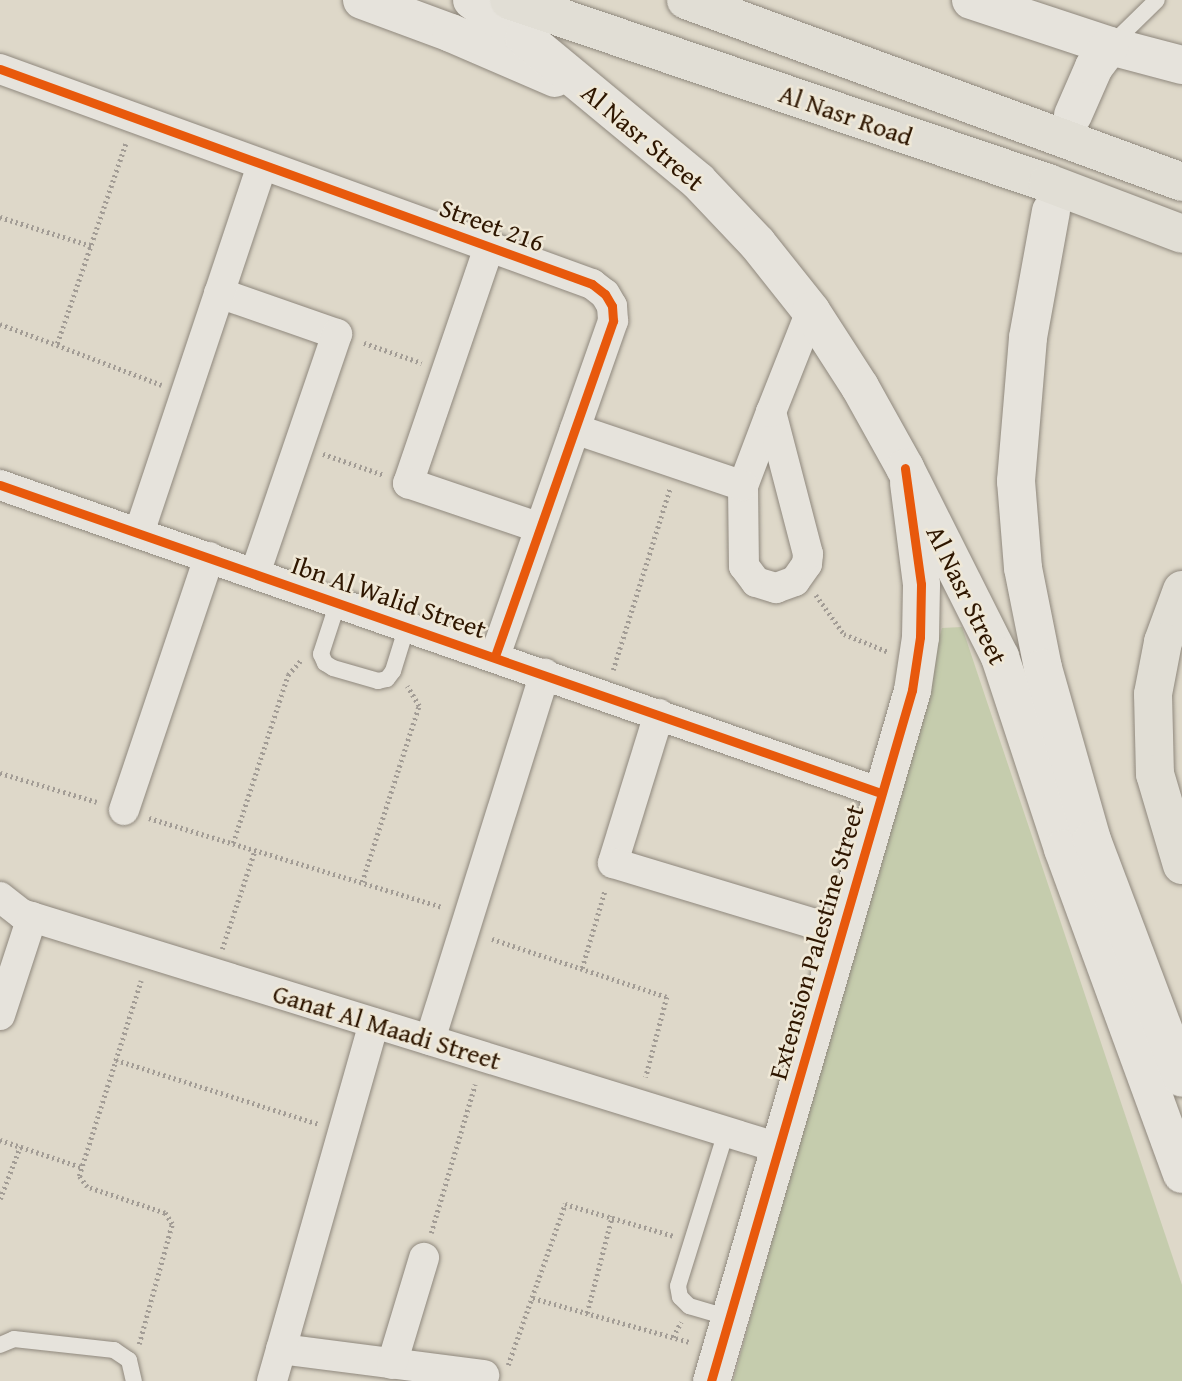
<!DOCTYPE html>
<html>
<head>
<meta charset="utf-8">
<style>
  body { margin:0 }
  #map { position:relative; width:1182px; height:1381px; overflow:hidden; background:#ded8c9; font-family:"Gentium Book Plus",serif }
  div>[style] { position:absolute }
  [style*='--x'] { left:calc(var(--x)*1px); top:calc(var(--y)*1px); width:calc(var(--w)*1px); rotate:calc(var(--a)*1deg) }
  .green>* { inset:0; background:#c5ccad }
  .secondary-tunnel>* { height:38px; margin-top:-19px; transform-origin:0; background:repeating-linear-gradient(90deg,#bbb1a1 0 38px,transparent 0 57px) }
  .path>* { height:4.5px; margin-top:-2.25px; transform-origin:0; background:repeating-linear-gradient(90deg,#a29c95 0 2px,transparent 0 5.5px) }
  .roads { filter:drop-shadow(0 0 2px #8f887d) drop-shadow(0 0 2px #8f887d) }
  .service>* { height:16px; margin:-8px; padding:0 8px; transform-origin:8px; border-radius:8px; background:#e6e3dc }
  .minor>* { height:30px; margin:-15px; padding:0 15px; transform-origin:15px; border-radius:15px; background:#e6e3dc }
  .tertiary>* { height:37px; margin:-18.5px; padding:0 18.5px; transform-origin:18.5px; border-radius:18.5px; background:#e6e3dc }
  .secondary>* { height:38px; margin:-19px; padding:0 19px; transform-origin:19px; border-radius:19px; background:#e6e3dc }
  .trunk>* { height:38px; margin:-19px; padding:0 19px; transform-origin:19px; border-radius:19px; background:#e1ded5 }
  .cycleway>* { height:9px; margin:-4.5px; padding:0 4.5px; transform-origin:4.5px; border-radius:4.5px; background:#e8590c }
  span { translate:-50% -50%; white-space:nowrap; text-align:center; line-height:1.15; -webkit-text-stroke:5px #efe8d7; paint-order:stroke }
  .street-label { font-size:26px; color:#2e1600 }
</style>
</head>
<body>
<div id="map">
  <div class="green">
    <div style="clip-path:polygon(962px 627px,1182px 1285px,1182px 1381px,733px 1381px,942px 628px)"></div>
  </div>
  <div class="secondary-tunnel">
    <div style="--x:1051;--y:211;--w:98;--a:-77.1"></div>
  </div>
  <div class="path">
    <div style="--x:126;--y:144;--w:213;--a:108.9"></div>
    <div style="--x:57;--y:345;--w:112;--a:20.9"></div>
    <div style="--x:0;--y:217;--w:96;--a:17.5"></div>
    <div style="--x:0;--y:324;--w:61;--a:20.2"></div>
    <div style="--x:364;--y:343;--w:61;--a:19"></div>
    <div style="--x:323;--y:454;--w:65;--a:19"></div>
    <div style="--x:816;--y:595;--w:48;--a:54.3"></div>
    <div style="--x:844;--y:634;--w:48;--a:21.8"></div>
    <div style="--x:613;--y:670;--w:191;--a:-72.6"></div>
    <div style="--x:0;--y:773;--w:101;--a:16.6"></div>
    <div style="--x:149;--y:818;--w:306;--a:16.9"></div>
    <div style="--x:233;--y:843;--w:177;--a:-71.9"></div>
    <div style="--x:288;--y:675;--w:21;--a:-49"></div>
    <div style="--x:362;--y:882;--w:185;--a:-72.1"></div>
    <div style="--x:419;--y:706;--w:23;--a:-121"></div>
    <div style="--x:492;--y:939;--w:184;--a:18.3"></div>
    <div style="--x:667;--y:997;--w:83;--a:104.7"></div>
    <div style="--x:222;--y:949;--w:104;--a:-71.6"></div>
    <div style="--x:582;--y:968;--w:81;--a:-73.6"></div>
    <div style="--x:116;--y:1060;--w:213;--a:17.5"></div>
    <div style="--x:0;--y:1140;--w:85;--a:18.4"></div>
    <div style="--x:0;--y:1199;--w:56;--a:-69"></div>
    <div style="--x:431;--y:1233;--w:155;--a:-73.5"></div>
    <div style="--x:533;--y:1298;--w:163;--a:15.7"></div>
    <div style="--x:587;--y:1313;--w:100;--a:-75.5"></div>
    <div style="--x:673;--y:1337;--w:17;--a:-62"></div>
    <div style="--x:139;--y:1344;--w:124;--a:-74.6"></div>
    <div style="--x:172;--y:1224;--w:13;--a:-122"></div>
    <div style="--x:165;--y:1213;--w:82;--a:-161.6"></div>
    <div style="--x:87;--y:1187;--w:14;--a:-126"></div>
    <div style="--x:79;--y:1176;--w:205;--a:-72.4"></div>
    <div style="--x:508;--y:1365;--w:171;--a:-70.5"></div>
    <div style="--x:565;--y:1204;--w:114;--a:16.4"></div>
  </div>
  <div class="roads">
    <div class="service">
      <div style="--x:1111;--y:45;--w:64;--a:-44.4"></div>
      <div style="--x:338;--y:602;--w:55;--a:108.1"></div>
      <div style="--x:321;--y:654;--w:10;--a:66"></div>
      <div style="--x:325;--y:663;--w:9;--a:32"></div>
      <div style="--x:333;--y:668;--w:47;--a:16.1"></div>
      <div style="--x:378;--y:681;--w:9;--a:-13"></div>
      <div style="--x:387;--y:679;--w:10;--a:-53"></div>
      <div style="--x:393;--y:671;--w:47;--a:-72.7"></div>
      <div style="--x:726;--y:1132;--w:161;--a:107.3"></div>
      <div style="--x:678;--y:1286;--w:11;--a:80"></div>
      <div style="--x:680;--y:1297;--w:13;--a:45"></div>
      <div style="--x:689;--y:1306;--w:43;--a:16.3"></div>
      <div style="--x:0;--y:1345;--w:15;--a:-23"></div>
      <div style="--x:14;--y:1339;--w:101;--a:6.3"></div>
      <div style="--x:114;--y:1350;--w:18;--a:34"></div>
      <div style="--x:129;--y:1360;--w:22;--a:77"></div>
    </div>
    <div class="minor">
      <div style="--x:0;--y:69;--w:630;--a:19.96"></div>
      <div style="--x:592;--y:284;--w:16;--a:38"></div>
      <div style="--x:605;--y:294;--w:14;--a:60"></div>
      <div style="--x:612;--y:306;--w:15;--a:86"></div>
      <div style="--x:613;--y:321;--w:355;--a:109.4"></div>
      <div style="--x:489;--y:247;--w:250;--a:108.9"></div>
      <div style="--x:408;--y:483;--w:139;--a:18.8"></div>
      <div style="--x:219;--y:293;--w:125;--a:19.2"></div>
      <div style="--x:337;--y:334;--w:253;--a:108.9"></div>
      <div style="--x:771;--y:412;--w:79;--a:110.7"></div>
      <div style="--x:743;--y:486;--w:80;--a:89.3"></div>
      <div style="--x:744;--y:566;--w:20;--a:53"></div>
      <div style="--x:756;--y:582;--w:21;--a:17"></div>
      <div style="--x:776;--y:588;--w:20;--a:-20"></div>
      <div style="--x:795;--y:581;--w:21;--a:-55"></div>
      <div style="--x:807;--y:564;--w:10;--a:-84"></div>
      <div style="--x:808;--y:554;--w:147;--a:-104.6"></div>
      <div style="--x:771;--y:412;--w:109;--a:-68.4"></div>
      <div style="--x:575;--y:429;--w:177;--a:18.7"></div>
      <div style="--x:0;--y:485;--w:933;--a:19.27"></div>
      <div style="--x:139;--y:533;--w:388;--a:-71.5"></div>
      <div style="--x:659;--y:714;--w:156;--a:107.2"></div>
      <div style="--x:613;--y:863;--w:238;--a:16.8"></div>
      <div style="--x:124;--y:810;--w:267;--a:-71.4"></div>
      <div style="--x:0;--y:897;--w:28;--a:38"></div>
      <div style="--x:22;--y:914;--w:792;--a:17.18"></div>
      <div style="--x:0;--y:1015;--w:103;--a:-71.9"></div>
      <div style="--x:430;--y:1040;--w:384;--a:-72.6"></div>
      <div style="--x:281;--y:1349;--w:205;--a:7.3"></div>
      <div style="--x:392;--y:1364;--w:111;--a:-73.2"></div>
      <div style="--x:272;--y:1381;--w:372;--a:-74.1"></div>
    </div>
    <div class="tertiary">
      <div style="--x:711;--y:1381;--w:720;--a:-73.78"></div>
      <div style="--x:912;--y:690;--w:54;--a:-81.4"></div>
      <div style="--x:920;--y:637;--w:53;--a:-88.9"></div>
      <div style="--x:921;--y:584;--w:102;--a:-97.3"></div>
    </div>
    <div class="secondary">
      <div style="--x:362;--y:0;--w:95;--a:20.3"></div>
      <div style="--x:451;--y:33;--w:113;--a:23.4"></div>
      <div style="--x:472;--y:0;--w:64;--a:35.4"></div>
      <div style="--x:524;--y:37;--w:226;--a:39.6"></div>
      <div style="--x:698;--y:181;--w:86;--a:46.4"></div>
      <div style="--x:757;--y:243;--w:87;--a:51.5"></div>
      <div style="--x:811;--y:311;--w:90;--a:57.2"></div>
      <div style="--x:860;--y:387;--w:93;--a:60.9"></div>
      <div style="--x:905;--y:468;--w:212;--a:63.3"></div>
      <div style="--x:1000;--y:657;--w:202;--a:71.8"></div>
      <div style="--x:1063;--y:849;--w:346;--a:69.9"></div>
      <div style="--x:971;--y:0;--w:146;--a:18.3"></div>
      <div style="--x:1110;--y:46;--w:74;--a:14.8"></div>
      <div style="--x:1073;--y:115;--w:52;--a:-66.4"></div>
      <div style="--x:1094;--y:67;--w:26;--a:-53"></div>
      <div style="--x:1051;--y:211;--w:129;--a:100.3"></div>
      <div style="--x:1028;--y:338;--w:144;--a:94.8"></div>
      <div style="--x:1016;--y:481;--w:87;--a:85.4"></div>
      <div style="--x:1023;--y:568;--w:102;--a:78.7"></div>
      <div style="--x:1043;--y:668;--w:179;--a:74.1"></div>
      <div style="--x:1092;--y:840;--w:254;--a:69.3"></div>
    </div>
    <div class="trunk">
      <div style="--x:509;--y:0;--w:569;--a:18.75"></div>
      <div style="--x:1048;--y:183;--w:143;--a:20.8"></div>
      <div style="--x:686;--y:0;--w:528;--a:20.15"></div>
      <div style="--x:1182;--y:590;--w:55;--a:110.1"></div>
      <div style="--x:1163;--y:642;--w:53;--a:100.9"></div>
      <div style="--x:1153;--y:694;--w:80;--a:88.6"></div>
      <div style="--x:1155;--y:774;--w:95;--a:73.5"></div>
    </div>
  </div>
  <div class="cycleway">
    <div style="--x:0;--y:69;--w:630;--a:19.96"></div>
    <div style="--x:592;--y:284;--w:16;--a:38"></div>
    <div style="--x:605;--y:294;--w:14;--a:60"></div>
    <div style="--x:612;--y:306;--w:15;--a:86"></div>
    <div style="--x:613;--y:321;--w:355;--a:109.4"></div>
    <div style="--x:0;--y:485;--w:933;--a:19.27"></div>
    <div style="--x:711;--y:1381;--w:720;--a:-73.78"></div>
    <div style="--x:912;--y:690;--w:54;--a:-81.4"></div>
    <div style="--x:920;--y:637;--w:53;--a:-88.9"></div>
    <div style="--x:921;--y:584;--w:117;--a:-97.9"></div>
  </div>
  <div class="street-label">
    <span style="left:846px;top:115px;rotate:19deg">Al Nasr Road</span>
    <span style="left:643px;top:137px;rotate:40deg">Al Nasr Street</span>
    <span style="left:492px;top:225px;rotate:20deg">Street 216</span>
    <span style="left:967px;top:595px;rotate:64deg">Al Nasr Street</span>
    <span style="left:389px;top:597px;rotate:19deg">Ibn Al Walid Street</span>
    <span style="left:816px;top:942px;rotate:-74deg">Extension Palestine Street</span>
    <span style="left:387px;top:1027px;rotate:17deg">Ganat Al Maadi Street</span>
  </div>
</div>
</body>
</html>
